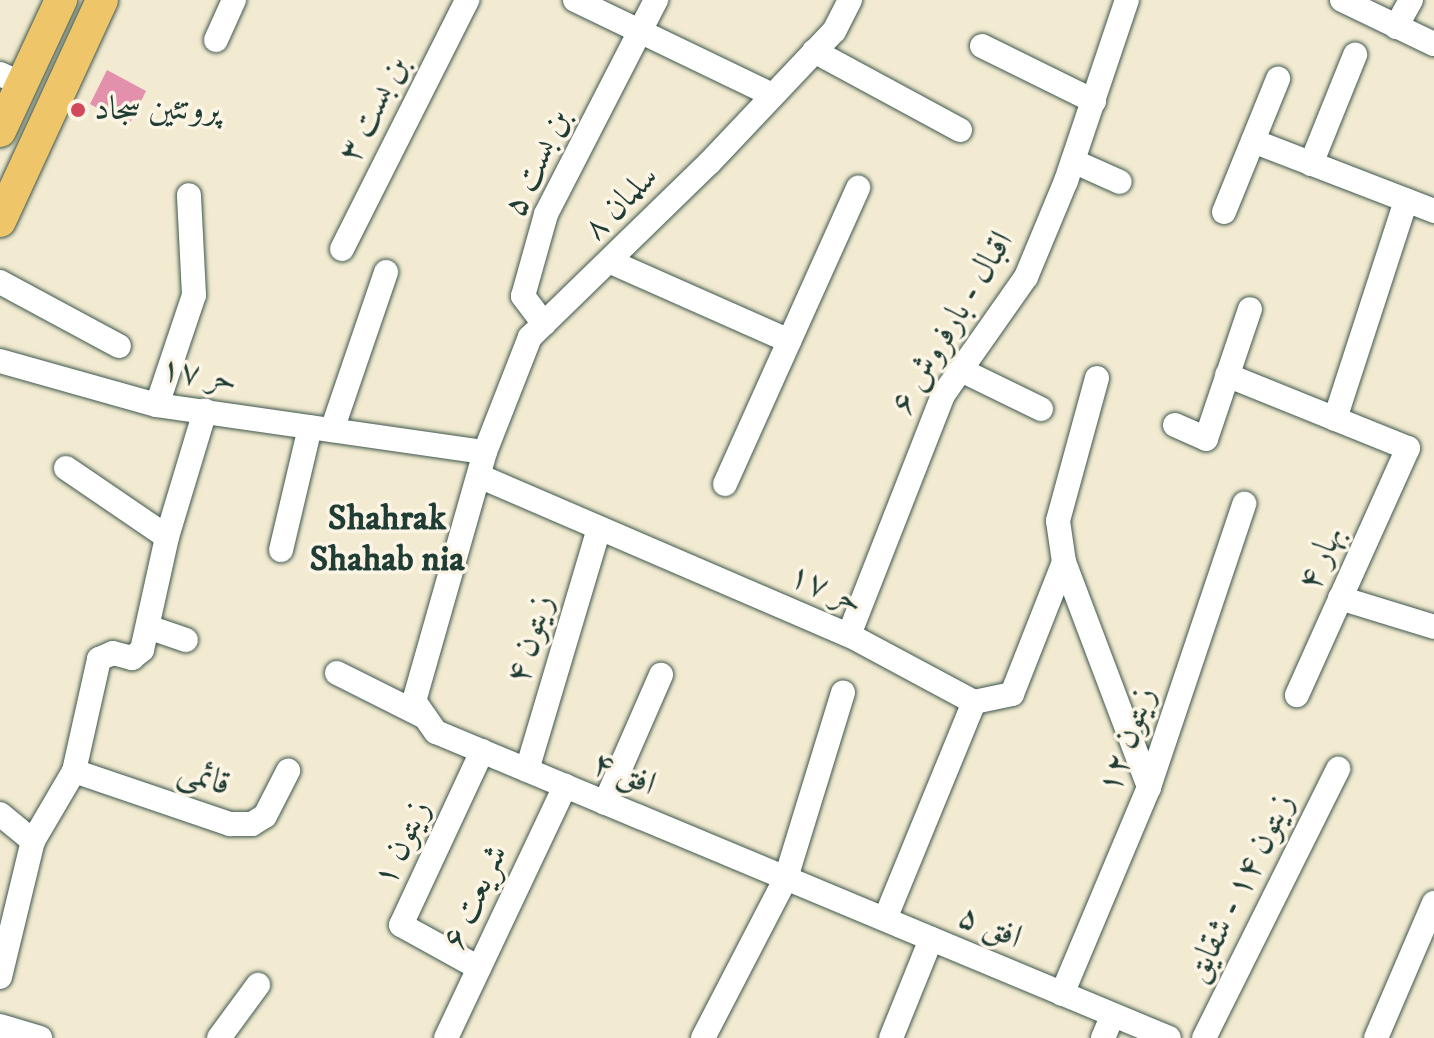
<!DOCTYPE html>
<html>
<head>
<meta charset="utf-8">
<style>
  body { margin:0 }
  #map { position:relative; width:1434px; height:1038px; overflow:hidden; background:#f2ebd1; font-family:"IM FELL DW Pica",Amiri,serif }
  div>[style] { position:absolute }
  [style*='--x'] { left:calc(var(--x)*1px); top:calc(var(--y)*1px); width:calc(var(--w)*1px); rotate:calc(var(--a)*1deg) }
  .building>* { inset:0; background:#e290ab }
  .roads { filter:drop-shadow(0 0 2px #3f574c) drop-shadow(0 0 2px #3f574c) }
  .minor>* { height:24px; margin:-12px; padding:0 12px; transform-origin:12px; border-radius:12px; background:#fff }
  .major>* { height:32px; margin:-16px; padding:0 16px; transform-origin:16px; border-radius:16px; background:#eec569 }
  .dots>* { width:22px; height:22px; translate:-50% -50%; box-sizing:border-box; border:4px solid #fcf5e5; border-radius:50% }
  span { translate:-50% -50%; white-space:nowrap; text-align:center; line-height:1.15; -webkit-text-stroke:7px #fcf5e5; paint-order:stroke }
  .street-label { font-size:34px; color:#1f3d34 }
  .poi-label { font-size:34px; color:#1f3d34 }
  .left { translate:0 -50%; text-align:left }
  .neighbourhood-label { font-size:36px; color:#1f3d34; font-weight:700 }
</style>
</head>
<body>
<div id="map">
  <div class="building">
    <div style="clip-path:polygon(107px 70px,146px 91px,129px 125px,90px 104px)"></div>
  </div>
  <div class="roads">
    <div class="minor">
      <div style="--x:575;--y:0;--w:219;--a:25.7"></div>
      <div style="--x:850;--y:0;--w:35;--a:117"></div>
      <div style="--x:834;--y:31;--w:182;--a:133.4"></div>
      <div style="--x:709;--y:163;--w:250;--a:135.8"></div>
      <div style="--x:530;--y:337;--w:123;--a:111.4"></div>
      <div style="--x:485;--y:452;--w:259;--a:105.9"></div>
      <div style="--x:414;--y:701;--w:38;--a:55"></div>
      <div style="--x:436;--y:732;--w:794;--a:22.66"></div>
      <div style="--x:1342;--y:0;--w:102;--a:25.6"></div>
      <div style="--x:1396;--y:27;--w:31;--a:-61"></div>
      <div style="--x:216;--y:40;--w:44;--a:-65.8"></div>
      <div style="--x:982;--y:46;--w:125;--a:26.2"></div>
      <div style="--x:814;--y:51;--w:166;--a:28.4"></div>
      <div style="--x:0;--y:74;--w:24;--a:24"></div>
      <div style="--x:1253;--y:141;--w:194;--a:21.1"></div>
      <div style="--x:1073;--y:161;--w:51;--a:24.1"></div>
      <div style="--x:1311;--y:164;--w:118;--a:-68"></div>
      <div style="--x:1224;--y:212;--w:144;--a:-67.9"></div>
      <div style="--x:342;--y:249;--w:279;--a:-63.3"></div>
      <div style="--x:611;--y:262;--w:195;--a:23.9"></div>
      <div style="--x:0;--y:282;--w:135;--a:28.3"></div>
      <div style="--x:544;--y:324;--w:35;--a:-127"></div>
      <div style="--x:523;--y:296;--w:85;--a:-74.3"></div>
      <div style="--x:546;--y:214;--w:241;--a:-62.8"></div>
      <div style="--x:0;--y:361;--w:163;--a:15.7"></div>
      <div style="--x:157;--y:405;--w:331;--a:8.2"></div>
      <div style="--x:961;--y:370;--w:89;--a:26"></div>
      <div style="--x:1227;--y:375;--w:195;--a:22"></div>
      <div style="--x:1408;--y:448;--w:271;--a:114.2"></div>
      <div style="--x:1097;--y:378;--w:148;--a:105.3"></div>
      <div style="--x:1058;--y:521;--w:41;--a:81.7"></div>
      <div style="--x:1064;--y:562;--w:241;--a:69.3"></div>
      <div style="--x:157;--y:405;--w:116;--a:-71.4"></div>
      <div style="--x:194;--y:295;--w:100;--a:-92.9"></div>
      <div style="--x:1335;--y:419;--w:230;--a:-72"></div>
      <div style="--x:1175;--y:425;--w:34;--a:24"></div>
      <div style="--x:1206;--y:439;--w:137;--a:-71.3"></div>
      <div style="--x:332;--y:430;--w:167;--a:-71.1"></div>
      <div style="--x:66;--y:468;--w:122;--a:34.3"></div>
      <div style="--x:479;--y:476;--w:403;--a:23.3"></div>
      <div style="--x:849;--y:635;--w:142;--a:28.2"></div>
      <div style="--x:974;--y:702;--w:39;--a:-12"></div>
      <div style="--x:1012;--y:694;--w:142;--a:-68.5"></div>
      <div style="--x:725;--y:484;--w:325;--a:-65.8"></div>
      <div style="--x:281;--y:550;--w:126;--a:-76.7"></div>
      <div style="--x:1340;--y:598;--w:98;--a:17.1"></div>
      <div style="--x:148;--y:627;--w:40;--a:18.9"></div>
      <div style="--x:849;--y:635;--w:258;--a:-68.6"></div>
      <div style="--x:943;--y:395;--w:144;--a:-54.9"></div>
      <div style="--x:1026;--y:277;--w:104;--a:-67.4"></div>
      <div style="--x:1066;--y:181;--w:191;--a:-71.4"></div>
      <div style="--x:337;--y:673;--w:98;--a:26.6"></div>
      <div style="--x:527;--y:770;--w:252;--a:-73.4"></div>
      <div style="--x:74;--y:771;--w:165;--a:18.8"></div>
      <div style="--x:230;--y:824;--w:22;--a:0"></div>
      <div style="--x:252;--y:824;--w:15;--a:-32"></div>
      <div style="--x:265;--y:816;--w:51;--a:-62.9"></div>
      <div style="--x:605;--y:803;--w:140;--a:-66.4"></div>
      <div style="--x:0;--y:814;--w:43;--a:39.3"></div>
      <div style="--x:885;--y:919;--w:235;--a:-67.7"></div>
      <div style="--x:479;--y:968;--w:89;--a:-151.1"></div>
      <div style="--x:401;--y:925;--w:192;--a:-65"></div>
      <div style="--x:0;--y:977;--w:140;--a:-76.4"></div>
      <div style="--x:33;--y:841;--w:81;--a:-59.6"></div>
      <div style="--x:74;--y:771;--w:115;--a:-77.4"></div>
      <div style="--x:99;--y:659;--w:15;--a:-23"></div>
      <div style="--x:113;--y:653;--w:20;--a:15"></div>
      <div style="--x:132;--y:658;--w:13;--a:-39"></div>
      <div style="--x:142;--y:650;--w:116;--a:-77.5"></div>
      <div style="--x:167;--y:537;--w:132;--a:-73.2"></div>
      <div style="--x:1062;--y:994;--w:225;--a:-67.2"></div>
      <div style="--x:1149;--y:787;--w:299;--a:-71.4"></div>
      <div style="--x:0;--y:1026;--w:42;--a:16.7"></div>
      <div style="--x:219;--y:1038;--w:66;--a:-53.7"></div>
      <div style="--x:446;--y:1038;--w:279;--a:-64.7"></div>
      <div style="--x:703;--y:1038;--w:180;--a:-62.6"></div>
      <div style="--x:786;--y:878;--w:194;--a:-72.9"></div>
      <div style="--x:891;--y:1038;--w:107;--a:-68"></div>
      <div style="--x:1103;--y:1038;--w:25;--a:-67"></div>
      <div style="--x:1204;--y:1038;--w:301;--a:-63.5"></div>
      <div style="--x:1376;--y:1038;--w:147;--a:-66.8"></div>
    </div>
    <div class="major">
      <div style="--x:0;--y:131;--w:145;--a:-65"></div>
      <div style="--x:0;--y:221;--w:243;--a:-65.2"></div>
    </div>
  </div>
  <div class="dots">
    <div style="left:78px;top:110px;background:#d1495b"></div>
  </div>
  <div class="street-label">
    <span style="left:374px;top:109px;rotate:-63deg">بن بست ۳</span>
    <span style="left:537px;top:163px;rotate:-65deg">بن بست ۵</span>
    <span style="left:621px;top:203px;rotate:-45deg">سلمان ۸</span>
    <span style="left:952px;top:323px;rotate:-59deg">اقبال - بارفروش ۶</span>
    <span style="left:199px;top:375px;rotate:10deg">حر ۱۷</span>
    <span style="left:1321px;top:558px;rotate:-66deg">بهار ۴</span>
    <span style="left:826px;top:589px;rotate:24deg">حر ۱۷</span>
    <span style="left:530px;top:639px;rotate:-73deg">زیتون ۴</span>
    <span style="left:1127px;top:740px;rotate:-70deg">زیتون ۱۲</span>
    <span style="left:624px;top:774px;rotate:23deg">افق ۴</span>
    <span style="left:204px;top:778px;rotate:18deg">قائمی</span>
    <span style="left:402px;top:843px;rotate:-65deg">زیتون ۱</span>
    <span style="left:1240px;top:888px;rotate:-64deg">زیتون ۱۴ - شقایق</span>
    <span style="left:475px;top:897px;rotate:-65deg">شریعت ۶</span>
    <span style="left:990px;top:927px;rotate:23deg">افق ۵</span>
  </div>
  <div class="poi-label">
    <span class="left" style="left:94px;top:110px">پروتئین سجاد</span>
  </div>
  <div class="neighbourhood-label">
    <span style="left:387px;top:539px">Shahrak<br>Shahab nia</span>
  </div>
</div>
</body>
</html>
